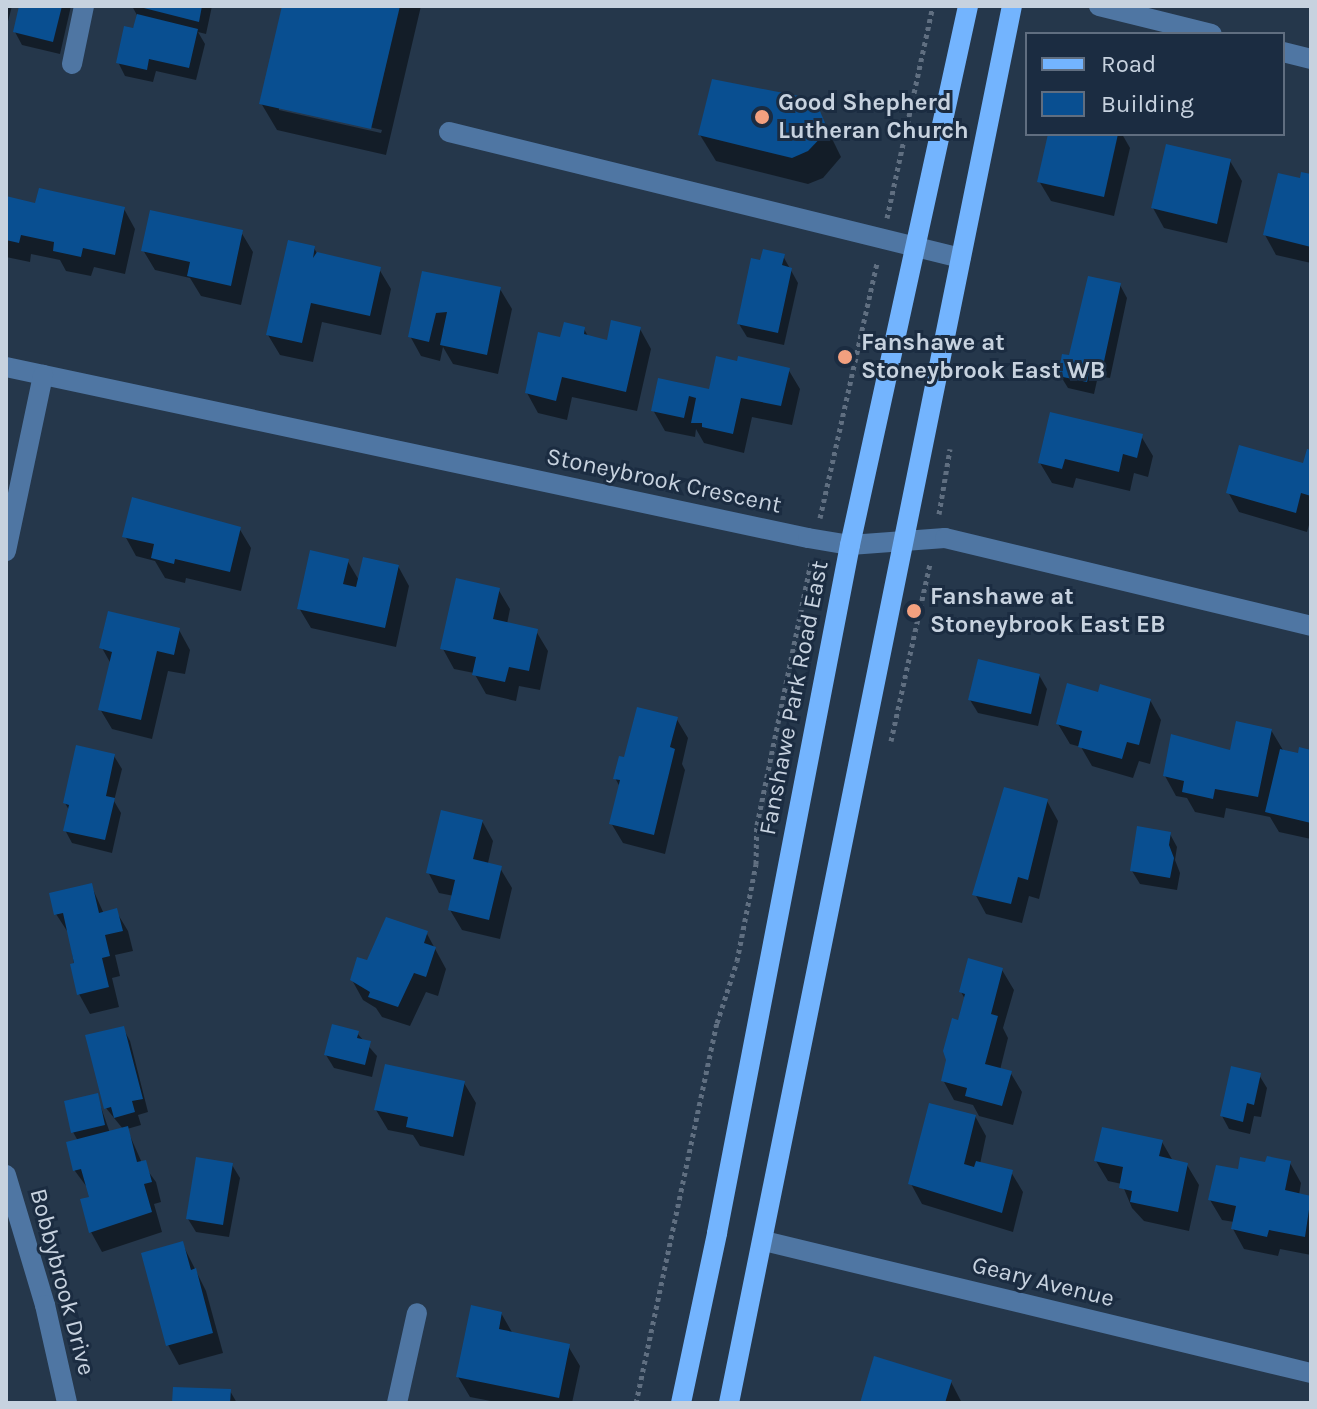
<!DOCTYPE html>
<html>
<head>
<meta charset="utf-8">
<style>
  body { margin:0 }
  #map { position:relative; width:1317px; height:1409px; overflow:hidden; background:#25374b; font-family:Karla,sans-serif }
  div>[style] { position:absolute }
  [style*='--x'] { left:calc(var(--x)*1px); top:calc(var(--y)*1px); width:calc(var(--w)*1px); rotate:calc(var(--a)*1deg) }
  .shadow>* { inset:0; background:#0007 }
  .building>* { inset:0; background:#094f91 }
  .path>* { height:5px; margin-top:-2.5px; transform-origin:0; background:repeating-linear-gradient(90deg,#606f81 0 4px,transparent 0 8px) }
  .minor>* { height:20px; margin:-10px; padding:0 10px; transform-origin:10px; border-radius:10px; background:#4f76a3 }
  .major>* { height:20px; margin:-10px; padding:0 10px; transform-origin:10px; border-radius:10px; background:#73b4fe }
  .dots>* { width:22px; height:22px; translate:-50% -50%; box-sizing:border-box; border:4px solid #1b2c41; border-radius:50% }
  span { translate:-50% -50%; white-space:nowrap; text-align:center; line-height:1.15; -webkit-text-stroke:6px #1b2c41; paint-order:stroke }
  .poi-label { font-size:24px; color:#c7d2df; font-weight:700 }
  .left { translate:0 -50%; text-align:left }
  .street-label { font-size:24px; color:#c7d2df }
  .frame { position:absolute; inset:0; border:8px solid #c7d2df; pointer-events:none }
  .legend { position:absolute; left:1025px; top:32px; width:260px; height:104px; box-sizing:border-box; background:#1b2c41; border:2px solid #606e80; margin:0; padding:10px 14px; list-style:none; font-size:24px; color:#c7d2df }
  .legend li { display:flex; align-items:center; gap:16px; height:40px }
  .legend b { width:40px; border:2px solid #606e80 }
</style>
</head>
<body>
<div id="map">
  <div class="shadow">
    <div style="clip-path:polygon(6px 6px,12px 6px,6px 29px)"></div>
    <div style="clip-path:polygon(21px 6px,71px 6px,60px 54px,22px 45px,15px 32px)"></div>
    <div style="clip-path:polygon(132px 6px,212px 6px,206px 34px,198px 32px,205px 44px,196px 80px,156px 71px,153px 82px,125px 76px,118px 62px,138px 17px)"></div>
    <div style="clip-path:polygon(evenodd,284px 6px,421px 6px,386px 155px,277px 130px,261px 103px,284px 6px,279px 106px,382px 130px,381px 133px,279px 110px,279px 106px)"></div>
    <div style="clip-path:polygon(816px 106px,841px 157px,823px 178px,808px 184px,716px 161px,700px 135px)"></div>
    <div style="clip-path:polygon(1050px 134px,1122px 134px,1130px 148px,1114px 216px,1051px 201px,1039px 181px)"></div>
    <div style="clip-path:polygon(1230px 161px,1242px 181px,1227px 243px,1164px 228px,1153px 208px)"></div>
    <div style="clip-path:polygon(1311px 178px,1311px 263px,1276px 255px,1265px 235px,1301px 180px)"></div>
    <div style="clip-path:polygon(6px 199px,36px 205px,124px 209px,135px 229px,125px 274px,94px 267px,91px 276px,66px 271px,60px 260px,31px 254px,30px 262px,6px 257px)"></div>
    <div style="clip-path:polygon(241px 232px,253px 252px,241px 305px,201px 296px,190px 278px,155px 270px,143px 250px)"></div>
    <div style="clip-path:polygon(314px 248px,318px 255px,379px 269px,391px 289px,381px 335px,322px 322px,313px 362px,280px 355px,268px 335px)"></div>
    <div style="clip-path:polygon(783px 256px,798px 283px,784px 345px,747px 337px,739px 324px,762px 262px)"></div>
    <div style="clip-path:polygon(424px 273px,500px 289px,512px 309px,498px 374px,453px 364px,443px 347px,440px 361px,421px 356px,410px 336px)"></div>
    <div style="clip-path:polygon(1120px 285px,1127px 298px,1110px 378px,1098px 376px,1094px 394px,1068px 388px,1060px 375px)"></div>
    <div style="clip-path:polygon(584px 329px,589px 338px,608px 342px,640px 329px,651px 349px,637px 411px,572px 397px,567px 420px,538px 413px,527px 393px,562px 340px)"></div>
    <div style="clip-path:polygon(788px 369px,800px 389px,792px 425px,752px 417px,744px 453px,704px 443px,696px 429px,695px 437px,665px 431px,653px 410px,660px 381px,711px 392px)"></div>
    <div style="clip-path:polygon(1141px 436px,1153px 456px,1148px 477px,1134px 473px,1130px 491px,1076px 478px,1073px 488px,1052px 483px,1040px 463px)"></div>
    <div style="clip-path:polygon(1311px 452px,1311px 518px,1307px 532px,1239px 512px,1228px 492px,1304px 466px)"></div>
    <div style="clip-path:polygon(239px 528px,251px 548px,241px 591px,186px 578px,185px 583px,165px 578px,155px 561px,136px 556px,125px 536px)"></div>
    <div style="clip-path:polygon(347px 560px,360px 582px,398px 566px,409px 586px,396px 647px,311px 628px,299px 608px)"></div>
    <div style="clip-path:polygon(498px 589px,510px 609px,507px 624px,536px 631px,548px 651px,540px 690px,519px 686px,516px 701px,486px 694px,474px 673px,454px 669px,443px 649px)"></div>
    <div style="clip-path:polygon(179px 630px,190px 650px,185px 674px,168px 671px,152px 739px,112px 729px,100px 709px,111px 664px,102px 648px)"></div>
    <div style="clip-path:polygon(1039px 675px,1047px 689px,1038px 726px,978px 713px,970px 700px)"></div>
    <div style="clip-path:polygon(1099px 694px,1150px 700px,1161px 720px,1150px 764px,1139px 761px,1133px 778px,1092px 766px,1081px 747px,1070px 744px,1058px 724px)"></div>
    <div style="clip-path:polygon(676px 718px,688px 738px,682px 764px,685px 770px,665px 854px,623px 843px,611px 823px,620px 787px,615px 778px,626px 759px)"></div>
    <div style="clip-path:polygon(1271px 730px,1283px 750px,1299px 755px,1311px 752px,1311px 839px,1279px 832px,1270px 817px,1226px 808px,1224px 818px,1195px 812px,1187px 798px,1176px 796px,1165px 776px,1232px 752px)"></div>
    <div style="clip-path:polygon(114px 756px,122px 769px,114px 801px,121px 813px,112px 853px,72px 843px,65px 830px,69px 810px,65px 803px)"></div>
    <div style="clip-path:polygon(1047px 801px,1058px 821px,1039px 899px,1029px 896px,1022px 923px,986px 914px,975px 894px)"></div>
    <div style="clip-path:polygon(482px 821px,493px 841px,488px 863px,500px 868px,512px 888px,500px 939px,462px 930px,450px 910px,454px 896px,439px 893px,428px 872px)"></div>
    <div style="clip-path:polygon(1170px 834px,1177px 847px,1175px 860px,1180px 873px,1177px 890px,1140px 884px,1132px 871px)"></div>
    <div style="clip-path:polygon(91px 885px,104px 914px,116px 911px,128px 931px,133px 951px,115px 955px,120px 976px,112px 978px,119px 1007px,90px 1014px,79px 994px,69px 934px,56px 914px)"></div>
    <div style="clip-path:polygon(426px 932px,446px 969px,438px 996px,426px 992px,410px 1026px,382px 1017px,376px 1008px,363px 1000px,352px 980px,368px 963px)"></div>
    <div style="clip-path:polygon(1002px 970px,1014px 990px,1003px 1028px,1008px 1038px,1000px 1070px,1010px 1072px,1022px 1092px,1013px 1125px,979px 1116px,973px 1105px,954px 1100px,943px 1080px,965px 999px,961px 992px)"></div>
    <div style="clip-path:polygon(123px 1028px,130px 1041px,148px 1112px,138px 1115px,141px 1125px,127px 1129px,142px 1163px,156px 1182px,161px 1202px,154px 1204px,162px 1232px,102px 1252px,91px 1232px,89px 1190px,75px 1171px,68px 1143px,78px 1141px,73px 1132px,97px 1096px,110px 1133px,123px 1129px,106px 1108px)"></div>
    <div style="clip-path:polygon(357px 1033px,377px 1056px,372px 1077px,334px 1068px,326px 1055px)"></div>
    <div style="clip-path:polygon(1259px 1075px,1267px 1088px,1261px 1117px,1254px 1116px,1250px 1134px,1229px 1129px,1222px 1116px)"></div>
    <div style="clip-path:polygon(464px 1083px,476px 1103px,464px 1156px,420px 1146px,413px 1135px,388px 1130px,376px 1110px)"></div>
    <div style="clip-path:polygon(975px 1116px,986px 1136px,980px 1164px,1011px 1172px,1023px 1192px,1013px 1232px,922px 1204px,911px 1184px)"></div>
    <div style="clip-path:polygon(1162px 1142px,1173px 1161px,1187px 1165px,1199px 1185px,1189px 1231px,1144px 1221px,1132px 1208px,1122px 1184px,1108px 1181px,1096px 1161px)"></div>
    <div style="clip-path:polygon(1290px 1163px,1301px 1183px,1299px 1195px,1311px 1198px,1311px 1255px,1280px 1249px,1278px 1256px,1244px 1249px,1233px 1229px,1234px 1222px,1222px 1220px,1210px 1200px,1239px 1172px)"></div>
    <div style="clip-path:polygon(232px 1165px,240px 1178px,229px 1237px,196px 1232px,188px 1219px)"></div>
    <div style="clip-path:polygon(182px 1243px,206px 1291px,223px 1353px,179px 1365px,168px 1345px)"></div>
    <div style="clip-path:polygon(501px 1313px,513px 1334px,568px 1346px,580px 1366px,572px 1403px,501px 1403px,470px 1397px,458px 1377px)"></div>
    <div style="clip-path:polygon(951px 1382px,962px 1403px,862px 1403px)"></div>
    <div style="clip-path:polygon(230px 1391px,237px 1403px,174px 1403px)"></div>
  </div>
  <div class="building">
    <div style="clip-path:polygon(19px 6px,62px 6px,53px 42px,13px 32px)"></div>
    <div style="clip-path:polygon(136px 6px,202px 6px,199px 22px)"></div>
    <div style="clip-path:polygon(282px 6px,400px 6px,371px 129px,259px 104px)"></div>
    <div style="clip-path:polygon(137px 14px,198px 29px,189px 68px,149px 59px,147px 70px,116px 63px,124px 26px,133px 28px)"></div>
    <div style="clip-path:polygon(712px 79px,804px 97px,817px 104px,828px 130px,808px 151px,792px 158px,698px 135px)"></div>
    <div style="clip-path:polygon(1048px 134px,1118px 134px,1104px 197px,1037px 182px)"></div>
    <div style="clip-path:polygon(1166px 144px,1231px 159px,1217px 224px,1151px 208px)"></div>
    <div style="clip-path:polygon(1301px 172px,1311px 174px,1311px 247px,1263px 235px,1278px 173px,1300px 178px)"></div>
    <div style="clip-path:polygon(39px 188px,125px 207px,115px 255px,83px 248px,81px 257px,53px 251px,54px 242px,21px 235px,19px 243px,6px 240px,6px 196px,35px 203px)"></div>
    <div style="clip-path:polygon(150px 210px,243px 230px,231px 286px,187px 276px,190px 262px,141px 251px)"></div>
    <div style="clip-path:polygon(288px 240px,315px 246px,313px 258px,317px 252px,381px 267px,370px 316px,311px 303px,302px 343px,266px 335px)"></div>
    <div style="clip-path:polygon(763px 249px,785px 254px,782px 265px,792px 268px,778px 333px,737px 324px,751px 258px,760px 260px)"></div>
    <div style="clip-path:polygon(422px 271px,501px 287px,487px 355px,440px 345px,447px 312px,436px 313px,429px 342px,408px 337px)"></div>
    <div style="clip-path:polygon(1088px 276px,1121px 283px,1103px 366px,1091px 364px,1087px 382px,1058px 376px,1062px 354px,1069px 355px)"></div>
    <div style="clip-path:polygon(611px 320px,641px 327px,626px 392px,562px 377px,556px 401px,525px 393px,538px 332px,560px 337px,564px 322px,585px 327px,584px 334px,607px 340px)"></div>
    <div style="clip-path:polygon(716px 356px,737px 361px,738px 356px,790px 368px,781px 406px,741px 398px,733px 434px,702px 427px,702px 423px,691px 423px,696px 398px,689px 396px,684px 418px,651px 411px,658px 378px,709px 389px)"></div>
    <div style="clip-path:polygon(1050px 412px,1143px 434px,1137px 458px,1123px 454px,1119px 472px,1065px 459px,1062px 469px,1038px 463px)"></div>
    <div style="clip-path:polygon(1239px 445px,1303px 463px,1307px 449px,1311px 450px,1311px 496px,1301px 493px,1296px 513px,1226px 493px)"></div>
    <div style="clip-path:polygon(132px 497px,241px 527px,230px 572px,175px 559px,174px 564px,151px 558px,154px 544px,122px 537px)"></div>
    <div style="clip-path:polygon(310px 550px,349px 559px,343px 584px,356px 587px,363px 557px,399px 565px,385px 628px,297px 609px)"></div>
    <div style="clip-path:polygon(456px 578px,500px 588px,493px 619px,538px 629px,529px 671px,509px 667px,505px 682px,472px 675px,476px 657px,440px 649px)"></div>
    <div style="clip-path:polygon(108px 611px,180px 628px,174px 655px,157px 651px,141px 720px,98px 710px,112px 652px,99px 648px)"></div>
    <div style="clip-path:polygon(978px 659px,1040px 674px,1031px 714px,968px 700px)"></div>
    <div style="clip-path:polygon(1067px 683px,1098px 692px,1100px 684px,1151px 699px,1139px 745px,1127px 742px,1122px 759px,1078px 747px,1082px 731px,1056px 724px)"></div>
    <div style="clip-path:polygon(637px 707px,678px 717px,670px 747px,675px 749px,654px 835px,609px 824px,620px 780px,613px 779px,619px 756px,624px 757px)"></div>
    <div style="clip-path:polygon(1236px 721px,1272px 729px,1258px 797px,1215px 789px,1213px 799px,1182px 792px,1184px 781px,1163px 776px,1171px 734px,1230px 750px)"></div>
    <div style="clip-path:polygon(76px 745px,115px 754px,106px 796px,115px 798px,105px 840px,63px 831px,69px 805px,63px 803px)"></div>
    <div style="clip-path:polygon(1299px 747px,1311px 750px,1311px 823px,1265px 812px,1280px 749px,1298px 753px)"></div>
    <div style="clip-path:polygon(1004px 787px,1048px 799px,1028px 880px,1018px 877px,1011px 904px,972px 895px)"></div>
    <div style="clip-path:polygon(441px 810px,483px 820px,473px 859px,502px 866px,489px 920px,448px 910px,455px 880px,426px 873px)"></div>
    <div style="clip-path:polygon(1137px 826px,1171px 832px,1169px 845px,1174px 858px,1170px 878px,1130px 871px)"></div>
    <div style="clip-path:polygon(92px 883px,99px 913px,117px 908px,123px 931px,105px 935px,110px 956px,102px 958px,109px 987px,77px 995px,70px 964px,74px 963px,63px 913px,54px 915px,49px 893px)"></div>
    <div style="clip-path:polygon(386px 917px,428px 931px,424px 943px,436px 947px,426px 977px,414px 973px,398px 1007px,368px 997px,370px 992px,350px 980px,357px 957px,367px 960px)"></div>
    <div style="clip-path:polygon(968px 958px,1003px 968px,991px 1014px,998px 1016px,985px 1064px,1012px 1071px,1002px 1106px,965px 1096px,967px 1088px,941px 1081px,946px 1060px,943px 1051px,952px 1018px,958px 1020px,965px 994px,959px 992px)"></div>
    <div style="clip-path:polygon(332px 1024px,359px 1031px,357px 1038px,371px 1041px,365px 1065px,324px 1055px)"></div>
    <div style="clip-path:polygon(124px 1026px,143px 1099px,132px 1101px,135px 1112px,114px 1118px,111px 1107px,104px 1109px,85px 1035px)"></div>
    <div style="clip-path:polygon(385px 1064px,465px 1081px,453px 1137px,406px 1127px,408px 1117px,374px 1110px)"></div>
    <div style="clip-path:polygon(1231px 1066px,1261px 1073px,1254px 1105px,1247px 1103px,1243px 1122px,1220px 1116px)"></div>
    <div style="clip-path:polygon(98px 1093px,105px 1125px,71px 1133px,64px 1101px)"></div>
    <div style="clip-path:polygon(929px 1103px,976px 1115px,964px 1164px,974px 1167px,976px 1161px,1013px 1170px,1002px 1213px,908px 1184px)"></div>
    <div style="clip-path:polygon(128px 1126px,137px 1162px,146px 1160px,152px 1182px,144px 1184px,152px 1212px,89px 1233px,80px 1199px,89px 1197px,81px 1169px,73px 1171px,66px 1142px)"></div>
    <div style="clip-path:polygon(1102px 1127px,1163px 1140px,1159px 1156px,1188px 1163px,1178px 1212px,1130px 1202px,1132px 1191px,1119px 1188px,1123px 1167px,1094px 1161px)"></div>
    <div style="clip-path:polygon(1267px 1156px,1291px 1161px,1285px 1190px,1311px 1196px,1305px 1237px,1269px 1230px,1267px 1237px,1231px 1229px,1236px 1206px,1208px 1200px,1216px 1165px,1238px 1169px,1240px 1157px,1265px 1162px)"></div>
    <div style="clip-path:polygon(196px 1157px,233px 1163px,223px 1225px,186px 1219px)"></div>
    <div style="clip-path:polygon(183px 1241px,191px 1270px,196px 1268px,213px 1333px,166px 1346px,141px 1253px)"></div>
    <div style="clip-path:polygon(471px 1305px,502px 1312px,499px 1329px,570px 1344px,559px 1398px,456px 1377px)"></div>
    <div style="clip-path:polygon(874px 1356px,952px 1380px,945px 1403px,860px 1403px)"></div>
    <div style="clip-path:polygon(173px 1387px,231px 1389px,230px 1403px,172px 1403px)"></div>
  </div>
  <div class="path">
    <div style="--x:887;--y:218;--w:217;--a:-77.8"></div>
    <div style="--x:939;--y:514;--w:66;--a:-80.4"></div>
    <div style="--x:820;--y:518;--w:262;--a:-77.4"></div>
    <div style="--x:891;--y:741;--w:182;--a:-77.6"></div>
    <div style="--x:636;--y:1403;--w:389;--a:-78"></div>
    <div style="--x:717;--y:1023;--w:65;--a:-72.1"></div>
    <div style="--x:737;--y:961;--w:99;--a:-78.9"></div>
    <div style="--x:756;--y:864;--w:39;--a:-89"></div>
    <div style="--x:757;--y:825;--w:268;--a:-78.4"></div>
  </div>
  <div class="minor">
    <div style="--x:1099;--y:6;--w:116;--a:13.9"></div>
    <div style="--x:1283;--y:52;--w:29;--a:14"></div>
    <div style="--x:72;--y:64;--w:59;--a:-78.3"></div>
    <div style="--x:449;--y:132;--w:527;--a:13.83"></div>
    <div style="--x:6;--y:367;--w:820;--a:12.04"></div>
    <div style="--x:808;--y:538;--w:43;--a:9.5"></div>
    <div style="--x:850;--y:545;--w:95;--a:-4.2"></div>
    <div style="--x:945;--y:538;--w:376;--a:13.5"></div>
    <div style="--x:6;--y:551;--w:180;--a:-78.1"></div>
    <div style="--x:6;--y:1175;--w:136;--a:73.3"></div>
    <div style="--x:45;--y:1305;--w:100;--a:77.3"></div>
    <div style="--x:764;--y:1241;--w:563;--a:13.57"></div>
    <div style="--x:397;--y:1403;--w:92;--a:-77.5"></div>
  </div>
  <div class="major">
    <div style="--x:681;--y:1403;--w:174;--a:-78"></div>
    <div style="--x:717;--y:1233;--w:701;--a:-79.06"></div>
    <div style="--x:850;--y:545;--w:552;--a:-77.65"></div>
    <div style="--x:729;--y:1403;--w:1425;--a:-78.55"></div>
  </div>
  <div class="dots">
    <div style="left:762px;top:117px;background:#f2a07f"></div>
    <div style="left:845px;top:357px;background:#f2a07f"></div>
    <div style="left:914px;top:611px;background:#f2a07f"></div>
  </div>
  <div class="poi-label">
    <span class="left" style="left:778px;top:117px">Good Shepherd<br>Lutheran Church</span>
    <span class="left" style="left:861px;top:357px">Fanshawe at<br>Stoneybrook East WB</span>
    <span class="left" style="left:930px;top:611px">Fanshawe at<br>Stoneybrook East EB</span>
  </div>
  <div class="street-label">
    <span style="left:664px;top:481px;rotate:12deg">Stoneybrook Crescent</span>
    <span style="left:794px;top:698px;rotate:-79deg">Fanshawe Park Road East</span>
    <span style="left:62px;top:1282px;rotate:75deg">Bobbybrook Drive</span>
    <span style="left:1043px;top:1282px;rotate:14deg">Geary Avenue</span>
  </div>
  <div class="frame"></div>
  <ul class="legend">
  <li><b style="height:10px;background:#73b4fe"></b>Road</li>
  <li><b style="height:22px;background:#094f91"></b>Building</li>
  </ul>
</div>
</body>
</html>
